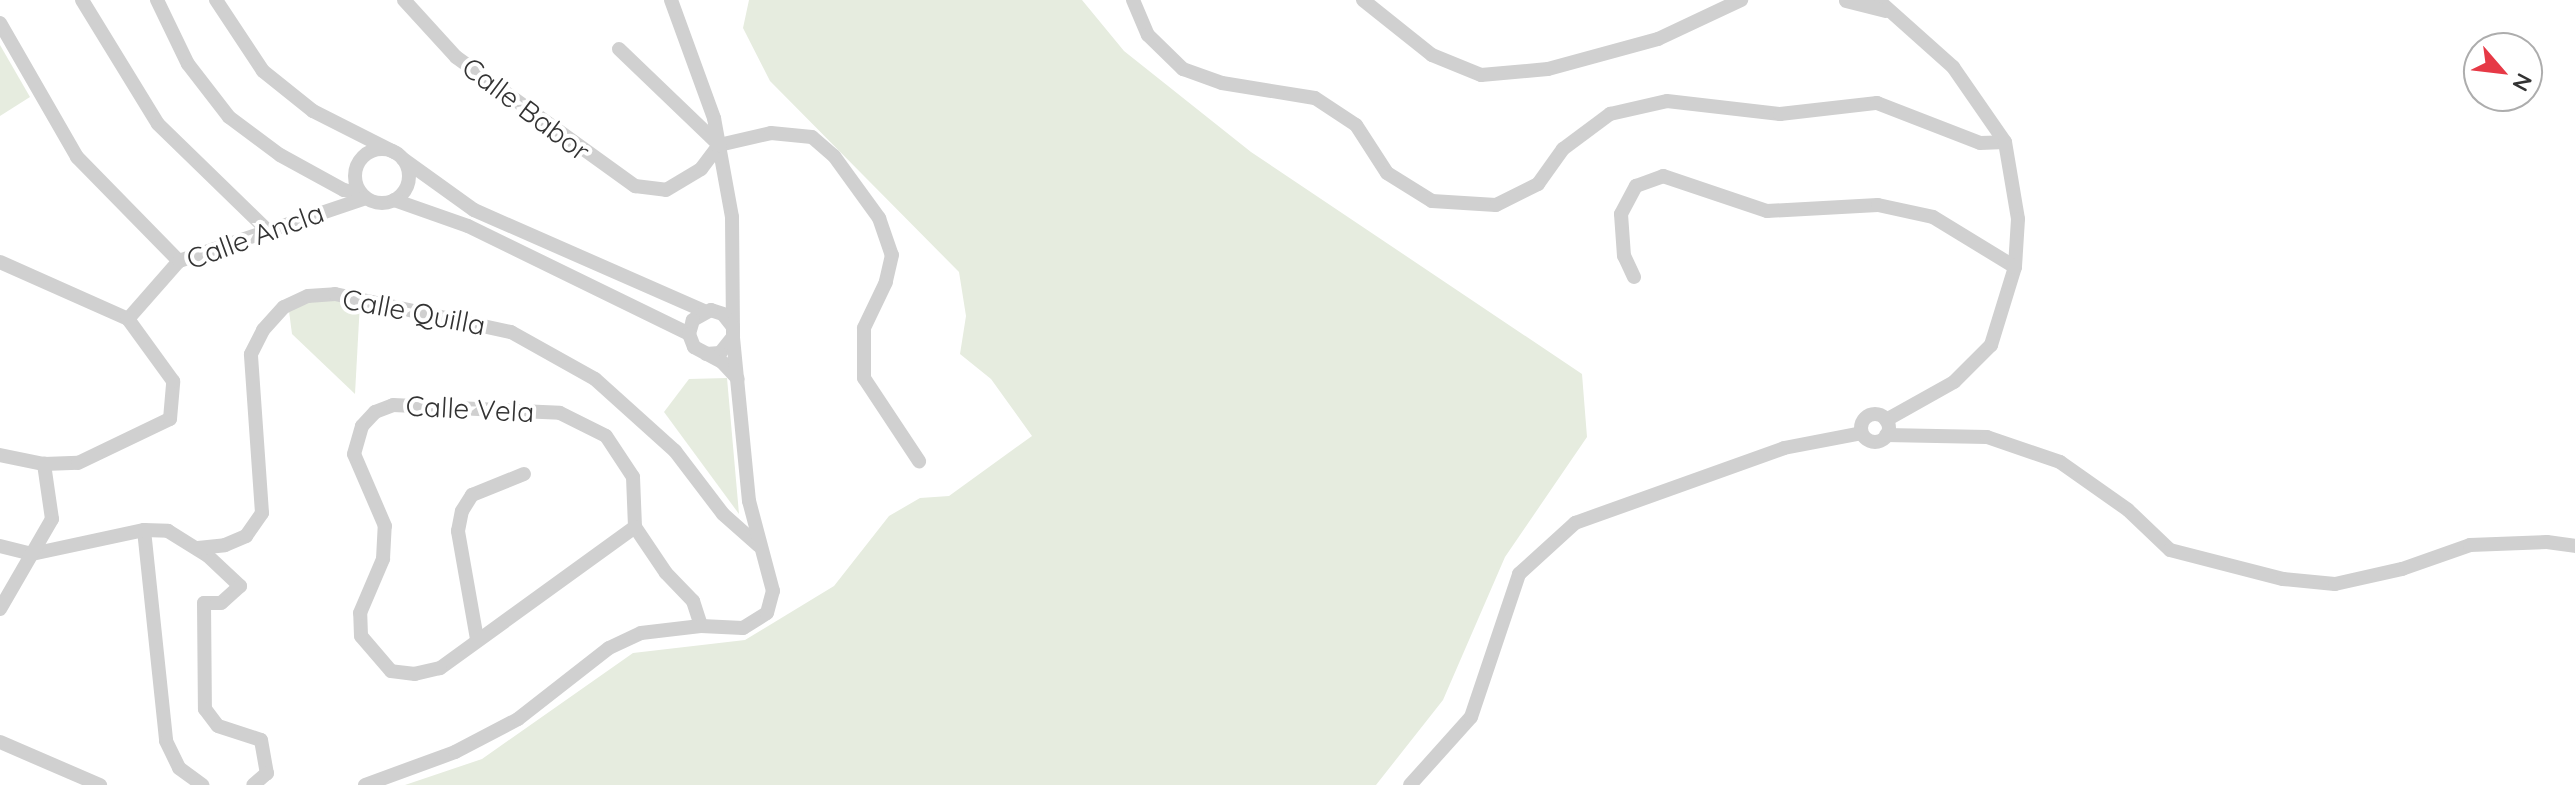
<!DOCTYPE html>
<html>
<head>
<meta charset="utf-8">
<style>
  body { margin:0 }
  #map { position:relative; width:2575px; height:785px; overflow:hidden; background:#fff; font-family:Quicksand,sans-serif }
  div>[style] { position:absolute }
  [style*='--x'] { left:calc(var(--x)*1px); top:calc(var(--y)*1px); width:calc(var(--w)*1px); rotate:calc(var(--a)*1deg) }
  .green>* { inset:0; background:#e6ecdf }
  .minor>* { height:14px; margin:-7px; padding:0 7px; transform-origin:7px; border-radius:7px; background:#d0d0d0 }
  .minor>.ring { margin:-7px; padding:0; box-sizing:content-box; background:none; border:14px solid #d0d0d0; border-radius:50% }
  span { translate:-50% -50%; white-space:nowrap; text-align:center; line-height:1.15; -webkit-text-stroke:8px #fff; paint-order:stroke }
  .street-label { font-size:28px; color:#333 }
  .north { position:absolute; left:2463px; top:32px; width:80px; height:80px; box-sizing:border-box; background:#fff; border:2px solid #adadad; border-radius:50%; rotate:118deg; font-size:22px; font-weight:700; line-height:32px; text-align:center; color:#333 }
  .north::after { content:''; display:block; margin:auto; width:28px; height:36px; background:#e63946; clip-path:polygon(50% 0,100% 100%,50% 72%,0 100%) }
</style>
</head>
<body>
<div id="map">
  <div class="green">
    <div style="clip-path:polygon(749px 0,1082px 0,1124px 51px,1251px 152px,1582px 374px,1587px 437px,1505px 557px,1443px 700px,1376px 785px,405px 785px,482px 759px,633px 653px,745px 640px,834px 586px,889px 516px,920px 498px,949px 496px,1032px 436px,991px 379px,960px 354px,966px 316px,959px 272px,770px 81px,743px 28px)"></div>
    <div style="clip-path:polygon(0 45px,30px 97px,0 116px)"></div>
    <div style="clip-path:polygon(307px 299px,360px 302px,355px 394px,292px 334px,289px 311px)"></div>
    <div style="clip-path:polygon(727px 378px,739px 514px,664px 412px,689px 379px)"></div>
  </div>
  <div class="minor">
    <div style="--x:82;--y:0;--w:145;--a:58.5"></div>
    <div style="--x:158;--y:124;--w:151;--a:44.2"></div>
    <div style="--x:157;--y:0;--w:71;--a:64.2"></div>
    <div style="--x:188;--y:64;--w:67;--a:52.3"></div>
    <div style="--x:229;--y:117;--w:64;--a:36.7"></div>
    <div style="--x:280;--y:155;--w:73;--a:28.7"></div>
    <div style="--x:344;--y:190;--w:16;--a:11"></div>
    <div style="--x:216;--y:0;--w:85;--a:56.5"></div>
    <div style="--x:263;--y:71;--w:64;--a:38.7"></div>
    <div style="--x:313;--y:111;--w:93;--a:26.8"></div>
    <div style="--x:404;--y:0;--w:77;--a:47.6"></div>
    <div style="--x:456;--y:57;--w:221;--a:35.8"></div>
    <div style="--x:635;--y:186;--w:31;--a:7"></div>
    <div style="--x:666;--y:190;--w:41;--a:-31"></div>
    <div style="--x:701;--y:169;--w:30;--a:-53"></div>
    <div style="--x:719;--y:145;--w:53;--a:-13"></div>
    <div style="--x:771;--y:133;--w:41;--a:5.6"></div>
    <div style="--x:812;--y:137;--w:29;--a:41"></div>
    <div style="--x:834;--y:156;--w:77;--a:54"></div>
    <div style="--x:879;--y:218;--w:39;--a:71"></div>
    <div style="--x:892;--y:255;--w:28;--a:103"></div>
    <div style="--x:886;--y:282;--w:51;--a:115.6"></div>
    <div style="--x:864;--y:328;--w:50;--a:90"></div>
    <div style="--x:864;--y:378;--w:100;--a:56.5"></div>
    <div style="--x:671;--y:0;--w:126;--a:70"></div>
    <div style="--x:714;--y:118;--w:101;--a:79.7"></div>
    <div style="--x:732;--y:217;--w:120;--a:89.5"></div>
    <div style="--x:733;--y:337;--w:21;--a:129"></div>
    <div style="--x:720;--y:353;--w:14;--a:176"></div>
    <div style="--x:1133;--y:0;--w:38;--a:67"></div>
    <div style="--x:1148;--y:35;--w:49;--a:44.2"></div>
    <div style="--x:1183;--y:69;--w:41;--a:19.7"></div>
    <div style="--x:1222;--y:83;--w:94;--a:9.2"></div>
    <div style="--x:1315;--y:98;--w:49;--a:33.4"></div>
    <div style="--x:1356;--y:125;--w:57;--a:57.1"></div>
    <div style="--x:1387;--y:173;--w:53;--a:31.9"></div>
    <div style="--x:1432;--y:201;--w:64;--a:3.6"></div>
    <div style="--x:1496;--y:205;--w:47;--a:-26.6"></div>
    <div style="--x:1538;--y:184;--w:43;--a:-54.5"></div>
    <div style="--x:1563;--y:149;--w:59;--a:-36.7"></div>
    <div style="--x:1610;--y:114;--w:58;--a:-12.8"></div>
    <div style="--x:1667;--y:101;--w:114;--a:6.6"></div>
    <div style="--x:1780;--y:114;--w:98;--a:-6.5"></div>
    <div style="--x:1877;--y:103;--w:110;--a:21.2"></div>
    <div style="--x:1980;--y:143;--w:25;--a:-2"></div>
    <div style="--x:1363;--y:0;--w:88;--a:38.6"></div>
    <div style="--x:1432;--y:55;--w:53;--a:22.2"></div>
    <div style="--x:1481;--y:75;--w:67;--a:-5.1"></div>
    <div style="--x:1548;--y:69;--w:114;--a:-15.3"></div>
    <div style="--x:1658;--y:39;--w:92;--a:-25.2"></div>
    <div style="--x:1878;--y:0;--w:101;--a:41.8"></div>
    <div style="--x:1953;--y:67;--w:91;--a:55.3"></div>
    <div style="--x:2005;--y:142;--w:78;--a:80.4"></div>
    <div style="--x:2018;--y:219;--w:48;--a:93.6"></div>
    <div style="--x:2015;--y:267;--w:82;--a:107.1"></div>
    <div style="--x:1991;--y:345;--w:52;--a:135"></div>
    <div style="--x:1954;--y:382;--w:78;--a:150.8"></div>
    <div style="--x:1846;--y:1;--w:41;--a:14"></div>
    <div style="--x:0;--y:23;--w:155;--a:60.1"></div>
    <div style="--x:77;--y:157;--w:146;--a:45.6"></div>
    <div style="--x:619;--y:49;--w:139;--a:43.8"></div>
    <div class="ring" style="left:355px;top:149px;width:40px;height:40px"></div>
    <div style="--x:403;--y:159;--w:87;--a:35.7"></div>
    <div style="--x:474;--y:210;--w:251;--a:23.7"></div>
    <div style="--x:394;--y:200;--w:78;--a:19.4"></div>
    <div style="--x:468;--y:226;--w:246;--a:26"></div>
    <div style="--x:0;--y:262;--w:140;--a:24"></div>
    <div style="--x:1634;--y:277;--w:23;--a:-115"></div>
    <div style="--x:1624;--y:256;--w:42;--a:-94.1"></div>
    <div style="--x:1621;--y:214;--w:32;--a:-62"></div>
    <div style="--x:1636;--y:186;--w:29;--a:-20"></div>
    <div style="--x:1663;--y:176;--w:110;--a:18.6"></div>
    <div style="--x:1767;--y:211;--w:111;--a:-3.1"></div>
    <div style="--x:1878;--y:205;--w:56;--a:12.3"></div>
    <div style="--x:1933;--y:217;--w:96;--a:31.4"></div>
    <div style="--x:128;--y:319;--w:77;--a:-48.7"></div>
    <div style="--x:179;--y:261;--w:197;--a:-18.6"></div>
    <div style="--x:733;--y:327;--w:16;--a:-128"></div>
    <div style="--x:723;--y:314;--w:13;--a:-162"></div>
    <div style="--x:711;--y:310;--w:21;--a:151"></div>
    <div style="--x:693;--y:320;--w:15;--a:106"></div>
    <div style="--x:689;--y:334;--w:14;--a:69"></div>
    <div style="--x:694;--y:347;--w:32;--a:28"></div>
    <div style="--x:722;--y:362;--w:23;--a:47"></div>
    <div class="ring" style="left:1861px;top:414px;width:14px;height:14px"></div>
    <div style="--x:1886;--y:435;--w:101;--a:1.1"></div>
    <div style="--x:1987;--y:437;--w:77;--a:18.9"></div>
    <div style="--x:2060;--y:462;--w:83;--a:35.2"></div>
    <div style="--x:2128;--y:510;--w:58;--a:43.6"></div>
    <div style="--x:2170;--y:550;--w:117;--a:14.4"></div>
    <div style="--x:2283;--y:579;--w:52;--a:5.5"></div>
    <div style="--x:2335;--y:584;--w:69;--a:-12.6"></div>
    <div style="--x:2402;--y:569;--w:72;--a:-19.4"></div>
    <div style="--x:2470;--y:545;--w:77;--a:-2.2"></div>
    <div style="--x:2547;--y:542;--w:28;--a:8"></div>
    <div style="--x:0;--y:455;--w:45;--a:11.6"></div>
    <div style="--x:44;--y:464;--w:34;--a:-2"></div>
    <div style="--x:78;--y:463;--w:102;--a:-25.6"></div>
    <div style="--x:170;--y:419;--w:38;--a:-85"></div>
    <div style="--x:173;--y:381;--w:77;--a:-126"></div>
    <div style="--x:635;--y:527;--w:241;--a:144.1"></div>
    <div style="--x:440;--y:668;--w:26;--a:167"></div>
    <div style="--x:415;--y:674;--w:24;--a:-173"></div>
    <div style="--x:391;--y:671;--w:46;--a:-130.6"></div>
    <div style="--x:361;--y:636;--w:23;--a:-92"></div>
    <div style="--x:360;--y:613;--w:59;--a:-66.9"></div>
    <div style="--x:383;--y:559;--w:33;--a:-87"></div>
    <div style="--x:385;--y:526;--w:78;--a:-113.3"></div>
    <div style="--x:354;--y:454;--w:29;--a:-74"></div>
    <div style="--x:362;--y:426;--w:19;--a:-47"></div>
    <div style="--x:375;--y:412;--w:19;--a:-21"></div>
    <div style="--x:393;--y:405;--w:167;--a:2.7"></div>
    <div style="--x:560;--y:413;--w:51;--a:26.6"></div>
    <div style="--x:606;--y:436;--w:49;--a:56.6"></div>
    <div style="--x:633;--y:477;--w:50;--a:87.7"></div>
    <div style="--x:635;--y:527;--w:55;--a:56"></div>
    <div style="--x:666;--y:573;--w:39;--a:46"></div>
    <div style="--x:693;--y:601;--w:26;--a:72"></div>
    <div style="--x:144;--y:530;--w:212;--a:84"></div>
    <div style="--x:166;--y:741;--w:30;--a:64"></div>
    <div style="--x:179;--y:768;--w:29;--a:36"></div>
    <div style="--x:0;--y:546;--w:33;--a:14"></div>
    <div style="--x:32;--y:554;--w:115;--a:-12.1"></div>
    <div style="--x:144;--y:530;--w:24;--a:2"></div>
    <div style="--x:168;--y:531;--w:47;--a:32"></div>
    <div style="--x:208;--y:556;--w:44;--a:43.2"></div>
    <div style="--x:240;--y:586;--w:25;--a:138"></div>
    <div style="--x:221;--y:603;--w:17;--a:180"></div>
    <div style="--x:204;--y:603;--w:106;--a:89.5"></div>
    <div style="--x:205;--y:709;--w:21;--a:53"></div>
    <div style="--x:218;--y:726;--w:45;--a:18"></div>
    <div style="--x:261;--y:740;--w:34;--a:80"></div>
    <div style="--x:267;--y:773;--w:18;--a:139"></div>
    <div style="--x:198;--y:548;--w:27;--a:-6"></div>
    <div style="--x:225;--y:545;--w:23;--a:-23"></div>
    <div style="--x:246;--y:536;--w:28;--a:-55"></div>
    <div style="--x:262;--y:513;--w:159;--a:-94"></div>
    <div style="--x:251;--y:354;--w:27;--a:-63"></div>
    <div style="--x:263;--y:330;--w:31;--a:-48"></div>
    <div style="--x:284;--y:307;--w:26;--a:-25"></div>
    <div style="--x:308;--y:296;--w:27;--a:-4"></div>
    <div style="--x:335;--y:294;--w:180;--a:12.2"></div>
    <div style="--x:511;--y:332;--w:96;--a:29.2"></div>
    <div style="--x:595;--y:379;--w:108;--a:42"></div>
    <div style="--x:675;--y:451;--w:79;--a:52.7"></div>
    <div style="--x:723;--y:514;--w:48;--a:41.6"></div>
    <div style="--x:0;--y:609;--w:104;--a:-60"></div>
    <div style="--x:52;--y:519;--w:56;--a:-98.3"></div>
    <div style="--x:477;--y:639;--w:110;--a:-100"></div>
    <div style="--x:458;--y:531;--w:20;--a:-79"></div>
    <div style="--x:462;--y:511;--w:19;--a:-58"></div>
    <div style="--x:472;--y:495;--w:56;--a:-22"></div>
    <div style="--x:0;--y:742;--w:109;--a:23.3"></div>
    <div style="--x:365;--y:785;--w:96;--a:-20.1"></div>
    <div style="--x:455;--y:752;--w:71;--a:-27.6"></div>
    <div style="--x:518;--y:719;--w:115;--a:-38"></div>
    <div style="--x:609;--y:648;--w:35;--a:-25"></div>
    <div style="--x:641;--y:633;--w:60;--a:-6.7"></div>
    <div style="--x:701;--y:626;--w:42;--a:2.7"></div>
    <div style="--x:743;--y:628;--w:28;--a:-32"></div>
    <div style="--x:767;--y:613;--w:23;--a:-75"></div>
    <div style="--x:773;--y:591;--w:93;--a:-104.9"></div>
    <div style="--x:749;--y:501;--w:165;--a:-95.6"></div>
    <div style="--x:1410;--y:785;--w:91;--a:-48.1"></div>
    <div style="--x:1471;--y:717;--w:151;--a:-71.4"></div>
    <div style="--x:1519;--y:574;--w:76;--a:-42.3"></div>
    <div style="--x:1575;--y:523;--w:222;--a:-19.7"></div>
    <div style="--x:1784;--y:448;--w:79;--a:-10.9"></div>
  </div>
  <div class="street-label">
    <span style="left:526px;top:109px;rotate:37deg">Calle Babor</span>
    <span style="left:255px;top:236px;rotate:-20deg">Calle Ancla</span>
    <span style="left:414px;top:312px;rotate:11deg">Calle Quilla</span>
    <span style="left:470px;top:409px;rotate:3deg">Calle Vela</span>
  </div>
  <div class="north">N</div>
</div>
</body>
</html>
